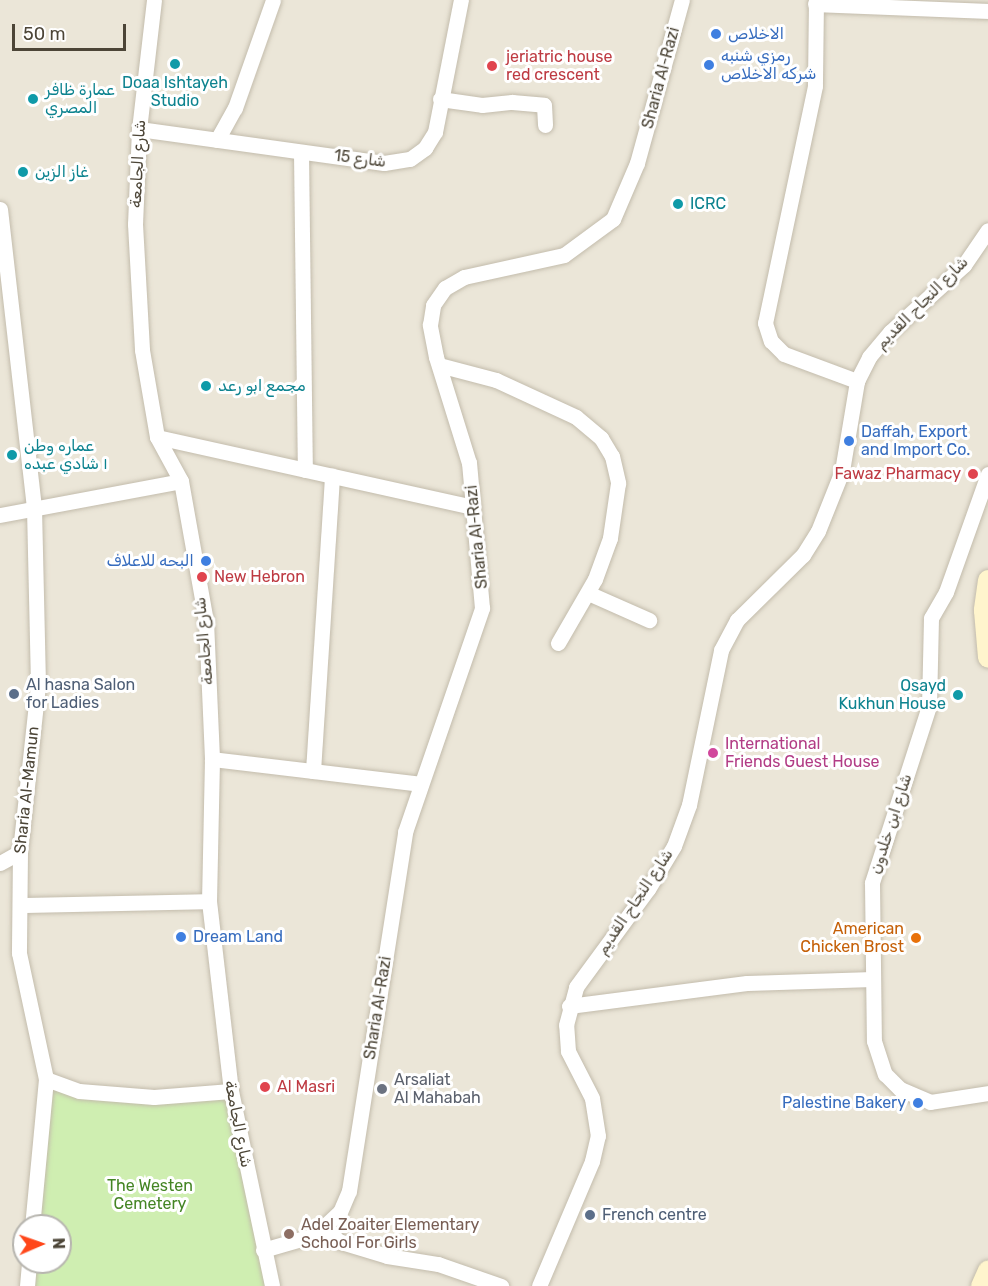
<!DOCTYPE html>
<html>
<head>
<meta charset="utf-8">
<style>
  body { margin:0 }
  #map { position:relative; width:988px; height:1286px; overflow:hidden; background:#f7f4eb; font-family:Rubik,"Noto Sans Arabic",sans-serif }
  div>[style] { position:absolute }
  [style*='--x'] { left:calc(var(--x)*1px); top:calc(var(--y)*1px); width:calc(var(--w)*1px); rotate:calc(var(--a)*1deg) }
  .residential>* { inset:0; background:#ebe6d8 }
  .green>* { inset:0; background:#cfeeb1 }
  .roads { filter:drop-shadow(0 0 2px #c3bcac) drop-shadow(0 0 2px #c3bcac) }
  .street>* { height:15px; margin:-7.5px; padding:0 7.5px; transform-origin:7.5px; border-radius:7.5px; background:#fff }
  .secondary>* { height:21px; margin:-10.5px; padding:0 10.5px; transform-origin:10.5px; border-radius:10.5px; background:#fff5cd }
  .dots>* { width:16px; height:16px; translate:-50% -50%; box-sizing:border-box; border:3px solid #fff; border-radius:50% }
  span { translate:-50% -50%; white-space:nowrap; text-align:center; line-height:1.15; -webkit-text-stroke:6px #fff; paint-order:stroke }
  .shop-label { font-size:16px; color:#366cbe }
  .left { translate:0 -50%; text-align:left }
  .right { translate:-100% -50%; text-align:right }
  .health-label { font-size:16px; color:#be3a42 }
  .street-label { font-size:16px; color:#4c4537 }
  .culture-label { font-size:16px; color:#0d838f }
  .service-label { font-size:16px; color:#4e5e75 }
  .hotel-label { font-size:16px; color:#b23c85 }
  .food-label { font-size:16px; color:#c56008 }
  .worship-label { font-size:16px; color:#5b616d }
  .park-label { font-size:16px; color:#448524 }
  .education-label { font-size:16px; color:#785e54 }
  .north { position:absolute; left:12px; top:1214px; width:60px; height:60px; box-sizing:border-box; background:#fff; border:2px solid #b7b5af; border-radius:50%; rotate:88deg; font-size:16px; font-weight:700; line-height:24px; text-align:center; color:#4c4537 }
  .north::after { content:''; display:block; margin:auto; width:21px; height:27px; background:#ff471a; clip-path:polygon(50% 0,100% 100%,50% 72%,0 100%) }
  .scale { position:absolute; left:12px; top:24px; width:114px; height:27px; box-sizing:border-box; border:3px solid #4c4537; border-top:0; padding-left:8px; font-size:18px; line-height:21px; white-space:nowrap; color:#4c4537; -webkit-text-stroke:4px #fff; paint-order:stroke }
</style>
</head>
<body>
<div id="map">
  <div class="residential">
    <div style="clip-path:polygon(evenodd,0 0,988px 0,988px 1286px,0 1286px,0 0,24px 1226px,60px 1226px,60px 1262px,24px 1262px,24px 1226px)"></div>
  </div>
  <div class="green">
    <div style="clip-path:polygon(53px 1087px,225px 1096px,267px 1286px,35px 1286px,37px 1262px,60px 1262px,60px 1226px,40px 1226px)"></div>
  </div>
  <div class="roads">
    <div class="street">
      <div style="--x:154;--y:0;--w:130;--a:96.6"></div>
      <div style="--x:139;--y:129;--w:95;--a:92.4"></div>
      <div style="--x:135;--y:224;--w:126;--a:86.8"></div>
      <div style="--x:142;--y:350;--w:88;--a:80.2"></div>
      <div style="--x:157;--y:437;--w:50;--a:61.4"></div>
      <div style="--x:181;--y:481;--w:142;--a:79.9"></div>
      <div style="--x:206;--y:621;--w:138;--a:87.5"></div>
      <div style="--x:212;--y:759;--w:142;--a:91.2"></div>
      <div style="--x:209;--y:901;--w:191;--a:83.4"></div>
      <div style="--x:231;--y:1091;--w:199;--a:78.1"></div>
      <div style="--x:816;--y:0;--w:86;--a:90.7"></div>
      <div style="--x:815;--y:86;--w:242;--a:101.9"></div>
      <div style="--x:765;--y:323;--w:19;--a:72"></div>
      <div style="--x:771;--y:341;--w:18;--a:45"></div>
      <div style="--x:784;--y:354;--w:78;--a:20.3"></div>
      <div style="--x:815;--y:4;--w:173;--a:2.3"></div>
      <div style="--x:440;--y:99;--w:42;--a:8.1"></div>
      <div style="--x:482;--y:105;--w:30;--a:-6"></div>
      <div style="--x:512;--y:102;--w:32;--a:5"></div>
      <div style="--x:544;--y:105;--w:20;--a:87"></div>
      <div style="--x:139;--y:129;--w:247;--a:7.9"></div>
      <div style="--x:384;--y:163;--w:26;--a:-9"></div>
      <div style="--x:410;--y:159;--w:19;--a:-36"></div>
      <div style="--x:425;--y:148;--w:19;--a:-58"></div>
      <div style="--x:435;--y:132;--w:135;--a:-78.9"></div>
      <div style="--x:217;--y:140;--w:37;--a:-61"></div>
      <div style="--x:235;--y:108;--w:114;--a:-70.6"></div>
      <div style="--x:301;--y:152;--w:318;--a:89.3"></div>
      <div style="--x:0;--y:209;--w:301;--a:83.5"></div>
      <div style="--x:34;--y:508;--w:177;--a:88.7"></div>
      <div style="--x:38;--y:685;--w:168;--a:96.2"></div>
      <div style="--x:20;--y:852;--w:101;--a:90.6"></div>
      <div style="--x:19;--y:953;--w:129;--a:77.9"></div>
      <div style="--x:46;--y:1079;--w:148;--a:95.4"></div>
      <div style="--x:439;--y:365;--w:59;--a:14.7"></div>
      <div style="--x:496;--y:380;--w:88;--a:24.8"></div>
      <div style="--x:576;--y:417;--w:33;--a:40"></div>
      <div style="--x:601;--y:438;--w:21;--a:59"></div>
      <div style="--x:612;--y:456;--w:28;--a:77"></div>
      <div style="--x:618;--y:483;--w:56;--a:98.3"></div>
      <div style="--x:610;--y:538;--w:44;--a:110.1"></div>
      <div style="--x:595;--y:579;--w:74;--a:120"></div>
      <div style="--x:157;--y:437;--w:324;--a:12.5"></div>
      <div style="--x:988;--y:474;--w:125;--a:109.6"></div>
      <div style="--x:946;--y:592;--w:30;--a:120"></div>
      <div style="--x:931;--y:618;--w:88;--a:91.3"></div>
      <div style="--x:929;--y:706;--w:186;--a:107.9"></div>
      <div style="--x:872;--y:883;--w:158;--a:89.3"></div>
      <div style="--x:874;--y:1041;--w:35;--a:72"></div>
      <div style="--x:885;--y:1074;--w:21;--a:45"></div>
      <div style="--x:900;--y:1089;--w:33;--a:23"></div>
      <div style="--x:930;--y:1102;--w:59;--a:-8.8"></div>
      <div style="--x:0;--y:515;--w:184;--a:-10.6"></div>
      <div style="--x:588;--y:593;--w:67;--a:23.9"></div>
      <div style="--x:212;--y:759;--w:210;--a:6.8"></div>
      <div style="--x:313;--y:771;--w:296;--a:-86.3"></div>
      <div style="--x:0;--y:863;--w:23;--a:-29"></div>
      <div style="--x:20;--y:905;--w:189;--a:-1.2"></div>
      <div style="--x:569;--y:1006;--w:179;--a:-7.4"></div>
      <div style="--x:747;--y:983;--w:126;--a:-1.8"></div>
      <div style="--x:46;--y:1079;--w:35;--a:20"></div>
      <div style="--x:79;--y:1091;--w:75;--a:4.6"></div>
      <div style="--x:154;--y:1097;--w:77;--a:-4.5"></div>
      <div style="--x:326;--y:1227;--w:18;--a:49"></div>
      <div style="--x:338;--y:1241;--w:51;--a:17"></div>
      <div style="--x:387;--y:1256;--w:52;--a:8.9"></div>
      <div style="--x:438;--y:1264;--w:67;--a:19.2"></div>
      <div style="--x:263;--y:1250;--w:54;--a:-16.1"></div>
      <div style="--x:315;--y:1235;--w:34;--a:-43"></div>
      <div style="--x:340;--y:1212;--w:23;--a:-67"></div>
      <div style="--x:349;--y:1191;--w:363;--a:-81.1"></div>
      <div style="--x:405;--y:832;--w:237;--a:-71"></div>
      <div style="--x:482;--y:608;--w:146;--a:-95.1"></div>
      <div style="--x:469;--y:463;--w:111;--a:-107.3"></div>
      <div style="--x:436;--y:357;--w:33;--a:-101"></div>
      <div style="--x:430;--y:325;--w:20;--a:-81"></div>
      <div style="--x:433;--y:305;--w:21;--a:-55"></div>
      <div style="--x:445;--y:288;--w:22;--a:-30"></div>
      <div style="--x:464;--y:277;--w:102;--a:-12.4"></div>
      <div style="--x:564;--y:255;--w:61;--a:-36.3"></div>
      <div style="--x:613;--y:219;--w:61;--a:-66.8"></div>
      <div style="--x:637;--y:163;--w:169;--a:-74.6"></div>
      <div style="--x:27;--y:1286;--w:24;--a:-85"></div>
      <div style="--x:539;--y:1286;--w:136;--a:-67"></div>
      <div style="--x:592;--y:1161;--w:26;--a:-77"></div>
      <div style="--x:598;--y:1136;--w:38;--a:-99"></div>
      <div style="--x:592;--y:1098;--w:53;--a:-117.1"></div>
      <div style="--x:568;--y:1051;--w:26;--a:-94"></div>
      <div style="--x:566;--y:1025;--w:39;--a:-75"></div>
      <div style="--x:576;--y:987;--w:122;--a:-53.7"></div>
      <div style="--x:648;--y:889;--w:50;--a:-58.8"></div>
      <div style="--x:674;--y:846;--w:44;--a:-69.9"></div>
      <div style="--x:689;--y:805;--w:158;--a:-78.3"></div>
      <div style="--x:721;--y:650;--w:34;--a:-62"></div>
      <div style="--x:737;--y:620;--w:93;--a:-44.6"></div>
      <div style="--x:803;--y:555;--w:28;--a:-58"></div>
      <div style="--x:818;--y:531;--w:65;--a:-68.2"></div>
      <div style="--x:842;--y:471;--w:91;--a:-80.5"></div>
      <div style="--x:857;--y:381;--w:27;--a:-63"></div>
      <div style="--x:869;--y:357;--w:33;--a:-50"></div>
      <div style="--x:890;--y:332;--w:100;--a:-42.2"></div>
      <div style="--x:964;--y:265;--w:42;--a:-55.6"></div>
    </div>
    <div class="secondary">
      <div style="--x:988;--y:580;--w:30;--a:98"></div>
      <div style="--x:984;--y:610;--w:47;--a:85.1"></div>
      <div style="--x:981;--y:1286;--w:17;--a:-66"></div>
    </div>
  </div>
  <div class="dots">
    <div style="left:716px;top:34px;background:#3f7fe0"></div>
    <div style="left:175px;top:64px;background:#0f9aa8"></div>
    <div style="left:709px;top:65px;background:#3f7fe0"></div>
    <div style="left:492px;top:66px;background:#e0444e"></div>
    <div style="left:33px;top:99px;background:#0f9aa8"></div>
    <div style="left:23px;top:172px;background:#0f9aa8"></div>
    <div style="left:678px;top:204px;background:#0f9aa8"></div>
    <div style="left:206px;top:386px;background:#0f9aa8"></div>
    <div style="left:849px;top:441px;background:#3f7fe0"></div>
    <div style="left:12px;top:455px;background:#0f9aa8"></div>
    <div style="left:973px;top:474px;background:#e0444e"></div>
    <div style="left:206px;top:561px;background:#3f7fe0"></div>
    <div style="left:202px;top:577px;background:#e0444e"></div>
    <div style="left:14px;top:694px;background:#5c6f8a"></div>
    <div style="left:958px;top:695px;background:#0f9aa8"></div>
    <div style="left:713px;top:753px;background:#d1479c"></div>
    <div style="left:181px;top:937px;background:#3f7fe0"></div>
    <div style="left:916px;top:938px;background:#e8710a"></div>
    <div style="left:265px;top:1087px;background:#e0444e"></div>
    <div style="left:382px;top:1089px;background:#6b7280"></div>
    <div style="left:918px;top:1103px;background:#3f7fe0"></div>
    <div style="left:590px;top:1215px;background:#5c6f8a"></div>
    <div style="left:289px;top:1234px;background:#8d6e63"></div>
  </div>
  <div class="shop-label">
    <span class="left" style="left:728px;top:34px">الاخلاص</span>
    <span class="left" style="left:721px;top:65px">رمزي شنبه<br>شركه الاخلاص</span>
    <span class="left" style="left:861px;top:441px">Daffah, Export<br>and Import Co.</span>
    <span class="right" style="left:194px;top:561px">البحه للاعلاف</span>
    <span class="left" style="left:193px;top:937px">Dream Land</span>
    <span class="right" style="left:906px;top:1103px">Palestine Bakery</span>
  </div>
  <div class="health-label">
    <span class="left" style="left:506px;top:66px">jeriatric house<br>red crescent</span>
    <span class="right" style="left:961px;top:474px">Fawaz Pharmacy</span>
    <span class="left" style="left:214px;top:577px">New Hebron</span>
    <span class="left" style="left:277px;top:1087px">Al Masri</span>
  </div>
  <div class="street-label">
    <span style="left:661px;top:78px;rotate:-75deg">Sharia Al-Razi</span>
    <span style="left:360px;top:159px;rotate:7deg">شارع 15</span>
    <span style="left:138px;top:164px;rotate:-87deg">شارع الجامعة</span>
    <span style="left:922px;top:303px;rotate:-45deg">شارع النجاح القديم</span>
    <span style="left:477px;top:537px;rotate:-96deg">Sharia Al-Razi</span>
    <span style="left:204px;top:641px;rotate:-95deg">شارع الجامعة</span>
    <span style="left:27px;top:790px;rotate:-84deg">Sharia Al-Mamun</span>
    <span style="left:891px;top:824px;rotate:-72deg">شارع ابن خلدون</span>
    <span style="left:635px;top:902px;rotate:-56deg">شارع النجاح القديم</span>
    <span style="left:378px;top:1008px;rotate:-81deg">Sharia Al-Razi</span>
    <span style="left:238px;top:1124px;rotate:79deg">شارع الجامعة</span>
  </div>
  <div class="culture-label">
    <span style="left:175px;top:92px">Doaa Ishtayeh<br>Studio</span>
    <span class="left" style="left:45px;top:99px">عمارة ظافر<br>المصري</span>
    <span class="left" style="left:35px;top:172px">غاز الزين</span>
    <span class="left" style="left:690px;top:204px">ICRC</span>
    <span class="left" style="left:218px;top:386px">مجمع ابو رعد</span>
    <span class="left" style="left:24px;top:455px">عماره وطن<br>١ شادي عبده</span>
    <span class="right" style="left:946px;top:695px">Osayd<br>Kukhun House</span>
  </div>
  <div class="service-label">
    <span class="left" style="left:26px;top:694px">Al hasna Salon<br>for Ladies</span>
    <span class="left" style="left:602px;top:1215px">French centre</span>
  </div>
  <div class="hotel-label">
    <span class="left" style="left:725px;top:753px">International<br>Friends Guest House</span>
  </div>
  <div class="food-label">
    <span class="right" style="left:904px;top:938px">American<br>Chicken Brost</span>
  </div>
  <div class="worship-label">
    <span class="left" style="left:394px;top:1089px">Arsaliat<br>Al Mahabah</span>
  </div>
  <div class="park-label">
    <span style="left:150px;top:1195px">The Westen<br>Cemetery</span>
  </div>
  <div class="education-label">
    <span class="left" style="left:301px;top:1234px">Adel Zoaiter Elementary<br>School For Girls</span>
  </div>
  <div class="north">N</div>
  <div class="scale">50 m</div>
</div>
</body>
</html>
